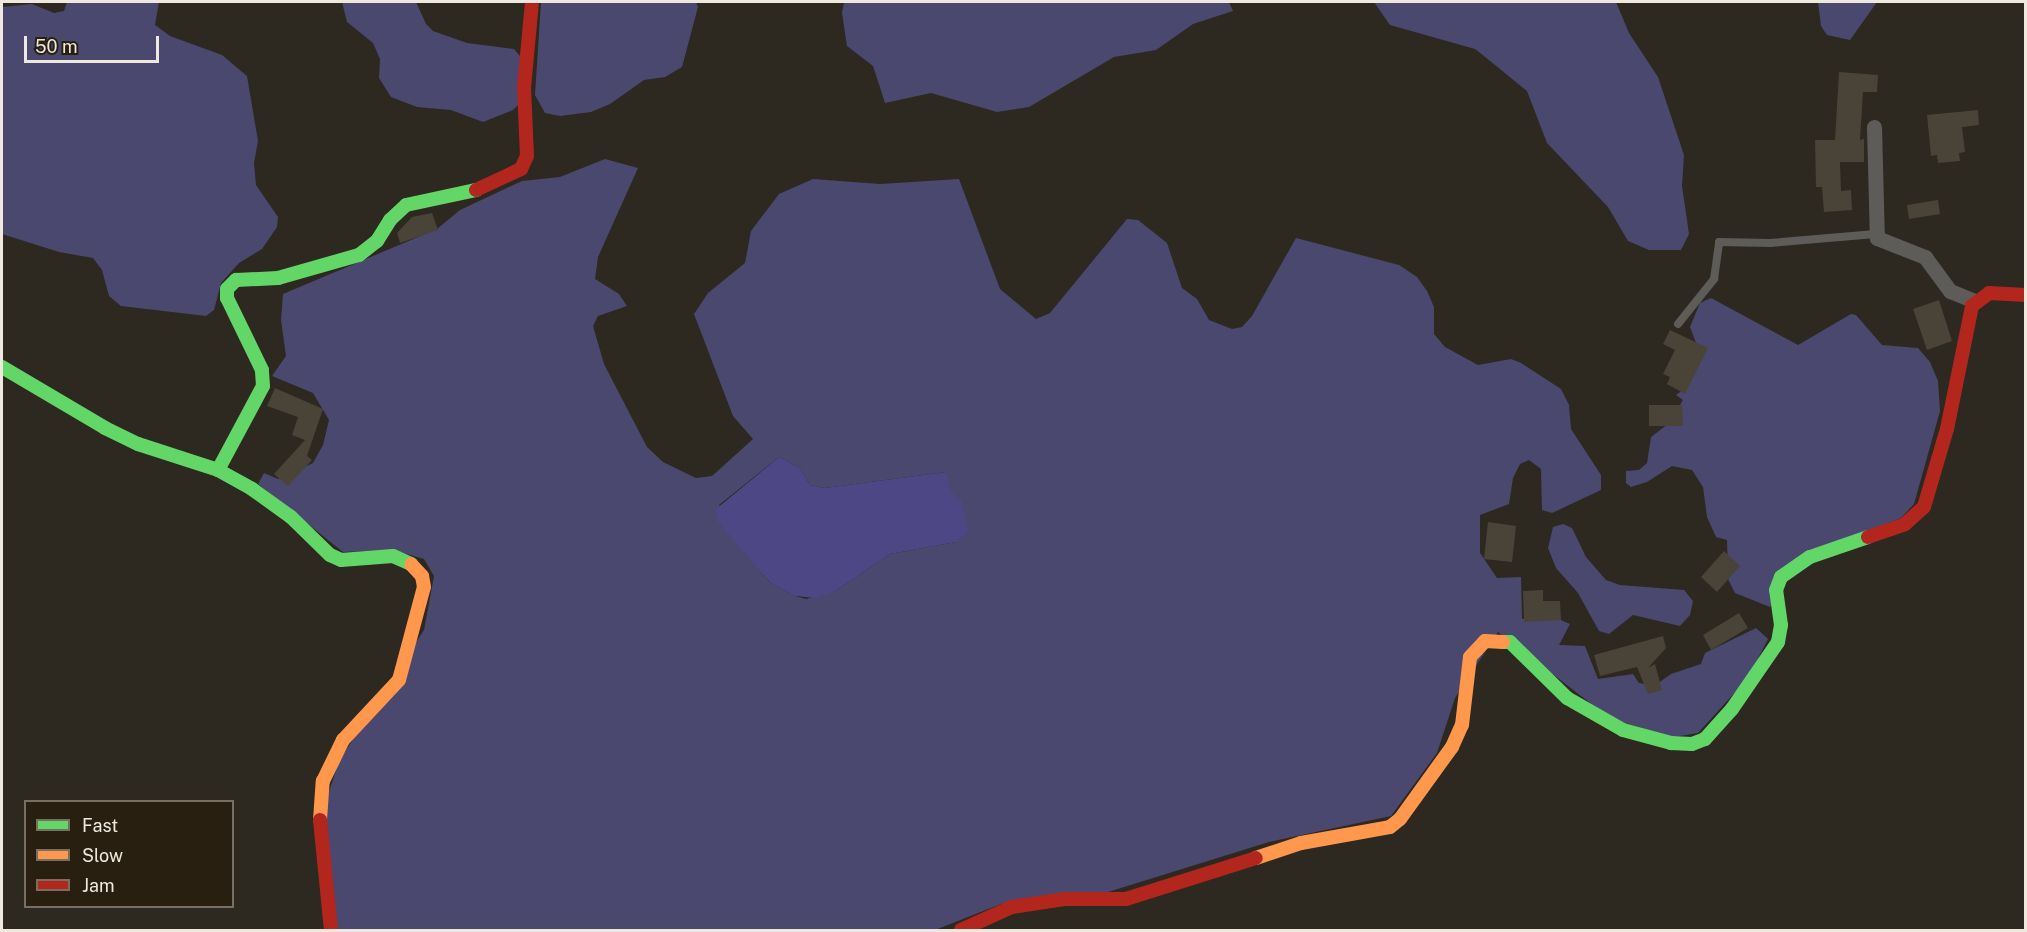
<!DOCTYPE html>
<html>
<head>
<meta charset="utf-8">
<style>
  body { margin:0 }
  #map { position:relative; width:2027px; height:932px; overflow:hidden; background:#2d2820; font-family:"Public Sans",sans-serif }
  div>[style] { position:absolute }
  [style*='--x'] { left:calc(var(--x)*1px); top:calc(var(--y)*1px); width:calc(var(--w)*1px); rotate:calc(var(--a)*1deg) }
  .green>* { inset:0; background:#4a486f }
  .water>* { inset:0; background:#4d4786 }
  .building>* { inset:0; background:#4a4338 }
  .lane>* { height:8px; margin:-4px; padding:0 4px; transform-origin:4px; border-radius:4px; background:#5e5c58 }
  .street>* { height:15px; margin:-7.5px; padding:0 7.5px; transform-origin:7.5px; border-radius:7.5px; background:#5e5c58 }
  .fast>* { height:14px; margin:-7px; padding:0 7px; transform-origin:7px; border-radius:7px; background:#63d668 }
  .slow>* { height:14px; margin:-7px; padding:0 7px; transform-origin:7px; border-radius:7px; background:#ff974d }
  .jam>* { height:14px; margin:-7px; padding:0 7px; transform-origin:7px; border-radius:7px; background:#b3261e }
  span { translate:-50% -50%; white-space:nowrap; text-align:center; line-height:1.15; -webkit-text-stroke:4.5px #291f11; paint-order:stroke }
  .frame { position:absolute; inset:0; border:3px solid #eee8df; pointer-events:none }
  .legend { position:absolute; left:24px; top:800px; width:210px; height:108px; box-sizing:border-box; background:#291f11; border:2px solid #786f63; margin:0; padding:8px 10px; list-style:none; font-size:18px; color:#eee8df }
  .legend li { display:flex; align-items:center; gap:12px; height:30px }
  .legend b { width:30px; border:2px solid #786f63 }
  .scale { position:absolute; left:24px; top:36px; width:135px; height:27px; box-sizing:border-box; border:3px solid #eee8df; border-top:0; padding-left:8px; font-size:18px; line-height:21px; white-space:nowrap; color:#eee8df; -webkit-text-stroke:4px #291f11; paint-order:stroke }
</style>
</head>
<body>
<div id="map">
  <div class="green">
    <div style="clip-path:polygon(67px 2px,159px 2px,155px 25px,170px 36px,222px 55px,247px 76px,258px 141px,254px 163px,256px 185px,278px 217px,277px 227px,262px 249px,239px 263px,221px 283px,214px 310px,206px 316px,121px 306px,109px 296px,102px 270px,93px 258px,59px 252px,2px 234px,2px 7px,32px 4px,54px 13px,64px 11px)"></div>
    <div style="clip-path:polygon(342px 2px,416px 2px,426px 24px,433px 31px,467px 43px,514px 49px,520px 56px,520px 103px,513px 110px,483px 122px,451px 110px,417px 107px,391px 97px,379px 78px,380px 59px,373px 43px,347px 22px)"></div>
    <div style="clip-path:polygon(541px 2px,696px 2px,698px 7px,682px 67px,665px 77px,644px 80px,610px 104px,591px 112px,560px 116px,545px 113px,535px 95px)"></div>
    <div style="clip-path:polygon(844px 2px,1229px 2px,1233px 11px,1193px 24px,1156px 50px,1114px 57px,1029px 107px,997px 112px,931px 93px,885px 103px,873px 66px,847px 46px,842px 13px)"></div>
    <div style="clip-path:polygon(1374px 2px,1616px 2px,1629px 33px,1658px 77px,1684px 155px,1682px 186px,1689px 234px,1681px 250px,1649px 250px,1628px 241px,1608px 207px,1547px 143px,1527px 91px,1484px 56px,1475px 49px,1390px 25px)"></div>
    <div style="clip-path:polygon(1818px 2px,1877px 2px,1850px 40px,1827px 35px,1821px 26px)"></div>
    <div style="clip-path:polygon(evenodd,605px 159px,638px 168px,598px 257px,595px 279px,619px 294px,627px 306px,598px 316px,593px 326px,604px 364px,647px 447px,663px 462px,696px 478px,712px 476px,753px 439px,733px 416px,694px 314px,708px 293px,745px 263px,751px 231px,779px 194px,813px 179px,880px 184px,959px 179px,1000px 289px,1036px 319px,1050px 313px,1127px 219px,1138px 220px,1167px 243px,1182px 288px,1197px 299px,1209px 320px,1232px 329px,1242px 327px,1252px 316px,1296px 238px,1399px 265px,1417px 277px,1427px 291px,1434px 307px,1434px 334px,1445px 347px,1478px 365px,1511px 359px,1521px 363px,1561px 389px,1569px 405px,1571px 429px,1601px 475px,1601px 490px,1552px 513px,1542px 510px,1541px 469px,1529px 460px,1520px 464px,1513px 478px,1509px 504px,1480px 515px,1480px 553px,1497px 578px,1521px 577px,1522px 619px,1554px 617px,1570px 624px,1559px 645px,1585px 646px,1598px 679px,1633px 674px,1639px 683px,1654px 686px,1671px 674px,1701px 664px,1705px 653px,1756px 628px,1768px 639px,1748px 678px,1698px 733px,1674px 737px,1611px 719px,1498px 632px,1455px 698px,1437px 753px,1391px 816px,1269px 842px,1108px 892px,1001px 904px,935px 930px,337px 930px,325px 804px,339px 761px,424px 630px,434px 576px,424px 559px,393px 550px,343px 552px,258px 484px,264px 473px,278px 479px,313px 463px,323px 445px,329px 420px,313px 393px,272px 376px,286px 356px,281px 320px,283px 294px,437px 229px,460px 210px,522px 181px,560px 177px,605px 159px,779px 457px,800px 468px,810px 485px,825px 488px,946px 472px,956px 542px,890px 554px,837px 590px,806px 599px,795px 596px,772px 584px,761px 573px,719px 505px,779px 457px)"></div>
    <div style="clip-path:polygon(1711px 298px,1798px 345px,1851px 314px,1856px 315px,1882px 345px,1918px 348px,1930px 362px,1938px 381px,1940px 411px,1914px 504px,1901px 518px,1798px 559px,1770px 607px,1735px 593px,1728px 579px,1727px 540px,1716px 537px,1707px 517px,1703px 487px,1692px 470px,1672px 466px,1647px 482px,1631px 487px,1626px 483px,1626px 471px,1639px 470px,1647px 463px,1651px 437px,1668px 424px,1683px 400px,1676px 395px,1684px 389px,1698px 348px,1690px 327px,1700px 303px)"></div>
    <div style="clip-path:polygon(1563px 524px,1572px 528px,1586px 557px,1606px 580px,1620px 585px,1684px 590px,1693px 601px,1690px 615px,1680px 626px,1633px 615px,1609px 634px,1599px 631px,1578px 593px,1556px 568px,1548px 548px,1553px 527px)"></div>
  </div>
  <div class="water">
    <div style="clip-path:polygon(779px 457px,800px 468px,810px 485px,825px 488px,946px 472px,951px 492px,962px 502px,968px 532px,956px 542px,890px 554px,837px 590px,816px 598px,795px 596px,772px 584px,761px 573px,717px 520px,716px 509px)"></div>
  </div>
  <div class="building">
    <div style="clip-path:polygon(1839px 72px,1878px 75px,1877px 92px,1863px 92px,1860px 140px,1864px 139px,1864px 162px,1840px 162px,1841px 191px,1851px 190px,1852px 210px,1824px 212px,1822px 187px,1816px 187px,1815px 140px,1835px 140px)"></div>
    <div style="clip-path:polygon(1978px 110px,1979px 125px,1962px 127px,1965px 152px,1959px 153px,1960px 161px,1938px 163px,1937px 155px,1931px 156px,1927px 115px)"></div>
    <div style="clip-path:polygon(1938px 200px,1940px 214px,1909px 219px,1907px 205px)"></div>
    <div style="clip-path:polygon(432px 213px,438px 230px,400px 243px,397px 233px,412px 217px)"></div>
    <div style="clip-path:polygon(1939px 300px,1952px 341px,1927px 350px,1913px 309px)"></div>
    <div style="clip-path:polygon(1670px 330px,1708px 348px,1685px 394px,1667px 384px,1670px 377px,1663px 374px,1675px 350px,1663px 344px)"></div>
    <div style="clip-path:polygon(275px 388px,323px 409px,307px 456px,312px 460px,288px 486px,274px 474px,305px 440px,292px 435px,298px 417px,267px 406px)"></div>
    <div style="clip-path:polygon(1649px 405px,1682px 405px,1683px 426px,1649px 426px)"></div>
    <div style="clip-path:polygon(1488px 522px,1516px 526px,1512px 562px,1484px 559px)"></div>
    <div style="clip-path:polygon(1724px 551px,1740px 566px,1717px 592px,1701px 577px)"></div>
    <div style="clip-path:polygon(1543px 590px,1543px 601px,1560px 601px,1561px 620px,1524px 622px,1523px 591px)"></div>
    <div style="clip-path:polygon(1739px 613px,1748px 628px,1711px 650px,1703px 635px)"></div>
    <div style="clip-path:polygon(1663px 636px,1666px 648px,1648px 668px,1655px 664px,1662px 690px,1648px 694px,1637px 667px,1600px 676px,1594px 655px)"></div>
  </div>
  <div class="lane">
    <div style="--x:1678;--y:324;--w:58;--a:-51.3"></div>
    <div style="--x:1714;--y:279;--w:37;--a:-82"></div>
    <div style="--x:1719;--y:242;--w:51;--a:1.1"></div>
    <div style="--x:1770;--y:243;--w:106;--a:-4.9"></div>
  </div>
  <div class="street">
    <div style="--x:1874;--y:127;--w:111;--a:88.5"></div>
    <div style="--x:1877;--y:238;--w:52;--a:21.6"></div>
    <div style="--x:1925;--y:257;--w:42;--a:53.7"></div>
    <div style="--x:1950;--y:291;--w:27;--a:22"></div>
  </div>
  <div class="fast">
    <div style="--x:2;--y:367;--w:120;--a:30.6"></div>
    <div style="--x:105;--y:428;--w:37;--a:26"></div>
    <div style="--x:138;--y:444;--w:84;--a:18"></div>
    <div style="--x:218;--y:470;--w:39;--a:29"></div>
    <div style="--x:252;--y:489;--w:48;--a:35.7"></div>
    <div style="--x:291;--y:517;--w:54;--a:44.3"></div>
    <div style="--x:330;--y:555;--w:12;--a:24"></div>
    <div style="--x:341;--y:560;--w:52;--a:-4.4"></div>
    <div style="--x:393;--y:556;--w:20;--a:24"></div>
    <div style="--x:218;--y:470;--w:95;--a:-61.8"></div>
    <div style="--x:263;--y:386;--w:16;--a:-94"></div>
    <div style="--x:262;--y:370;--w:80;--a:-115.9"></div>
    <div style="--x:227;--y:298;--w:9;--a:-90"></div>
    <div style="--x:227;--y:289;--w:13;--a:-45"></div>
    <div style="--x:236;--y:280;--w:42;--a:-2.7"></div>
    <div style="--x:278;--y:278;--w:84;--a:-15.9"></div>
    <div style="--x:359;--y:255;--w:23;--a:-38"></div>
    <div style="--x:377;--y:241;--w:25;--a:-58"></div>
    <div style="--x:390;--y:220;--w:22;--a:-43"></div>
    <div style="--x:406;--y:205;--w:72;--a:-12.1"></div>
    <div style="--x:1503;--y:642;--w:7;--a:0"></div>
    <div style="--x:1510;--y:642;--w:80;--a:44.5"></div>
    <div style="--x:1567;--y:698;--w:64;--a:29.7"></div>
    <div style="--x:1623;--y:730;--w:50;--a:15.2"></div>
    <div style="--x:1671;--y:743;--w:21;--a:3"></div>
    <div style="--x:1692;--y:744;--w:14;--a:-21"></div>
    <div style="--x:1705;--y:739;--w:40;--a:-48"></div>
    <div style="--x:1732;--y:709;--w:81;--a:-55.5"></div>
    <div style="--x:1778;--y:642;--w:17;--a:-80"></div>
    <div style="--x:1781;--y:625;--w:35;--a:-98"></div>
    <div style="--x:1776;--y:590;--w:14;--a:-69"></div>
    <div style="--x:1781;--y:577;--w:35;--a:-35"></div>
    <div style="--x:1810;--y:557;--w:61;--a:-19"></div>
  </div>
  <div class="slow">
    <div style="--x:320;--y:820;--w:39;--a:-86"></div>
    <div style="--x:323;--y:781;--w:46;--a:-64"></div>
    <div style="--x:343;--y:740;--w:82;--a:-47"></div>
    <div style="--x:399;--y:680;--w:96;--a:-75"></div>
    <div style="--x:424;--y:587;--w:11;--a:-100"></div>
    <div style="--x:422;--y:576;--w:16;--a:-133"></div>
    <div style="--x:1256;--y:858;--w:47;--a:-18.4"></div>
    <div style="--x:1301;--y:843;--w:90;--a:-10.2"></div>
    <div style="--x:1390;--y:827;--w:13;--a:-39"></div>
    <div style="--x:1400;--y:819;--w:89;--a:-54.2"></div>
    <div style="--x:1452;--y:747;--w:24;--a:-66"></div>
    <div style="--x:1462;--y:725;--w:68;--a:-83.3"></div>
    <div style="--x:1470;--y:657;--w:22;--a:-47"></div>
    <div style="--x:1485;--y:641;--w:18;--a:3"></div>
  </div>
  <div class="jam">
    <div style="--x:476;--y:190;--w:50;--a:-25"></div>
    <div style="--x:521;--y:169;--w:14;--a:-65"></div>
    <div style="--x:527;--y:156;--w:68;--a:-92.5"></div>
    <div style="--x:524;--y:88;--w:86;--a:-84.7"></div>
    <div style="--x:1868;--y:537;--w:39;--a:-19"></div>
    <div style="--x:1905;--y:524;--w:25;--a:-42"></div>
    <div style="--x:1924;--y:507;--w:81;--a:-73.6"></div>
    <div style="--x:1947;--y:429;--w:126;--a:-78.5"></div>
    <div style="--x:1972;--y:306;--w:21;--a:-37"></div>
    <div style="--x:1989;--y:293;--w:37;--a:3"></div>
    <div style="--x:320;--y:820;--w:111;--a:84.3"></div>
    <div style="--x:961;--y:930;--w:56;--a:-24.3"></div>
    <div style="--x:1012;--y:907;--w:53;--a:-8.7"></div>
    <div style="--x:1064;--y:899;--w:62;--a:0"></div>
    <div style="--x:1126;--y:899;--w:136;--a:-17.5"></div>
  </div>
  <div class="frame"></div>
  <ul class="legend">
  <li><b style="height:8px;background:#63d668"></b>Fast</li>
  <li><b style="height:8px;background:#ff974d"></b>Slow</li>
  <li><b style="height:8px;background:#b3261e"></b>Jam</li>
  </ul>
  <div class="scale">50 m</div>
</div>
</body>
</html>
